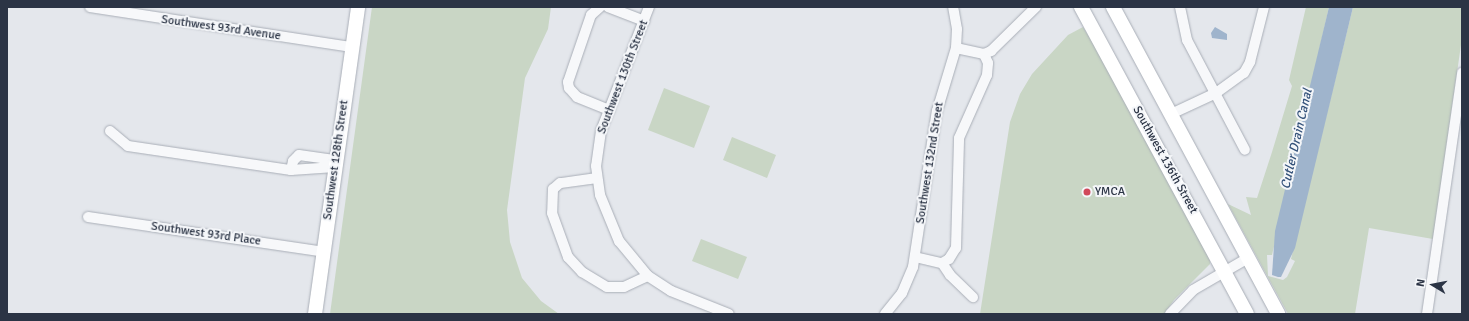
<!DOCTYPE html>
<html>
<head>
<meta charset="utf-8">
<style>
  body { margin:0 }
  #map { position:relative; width:1469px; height:321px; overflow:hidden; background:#e4e7ec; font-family:Signika,sans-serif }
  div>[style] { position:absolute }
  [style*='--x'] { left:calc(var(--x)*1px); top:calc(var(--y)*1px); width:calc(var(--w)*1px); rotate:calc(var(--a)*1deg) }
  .green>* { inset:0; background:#c9d6c5 }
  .water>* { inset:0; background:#9fb4cc }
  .roads { filter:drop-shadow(0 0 1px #a9aeb7) drop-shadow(0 0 1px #a9aeb7) }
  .street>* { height:10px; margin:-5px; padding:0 5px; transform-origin:5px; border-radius:5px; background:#f7f8fa }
  .secondary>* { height:14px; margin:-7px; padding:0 7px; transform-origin:7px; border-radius:7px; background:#fff }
  .dots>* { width:11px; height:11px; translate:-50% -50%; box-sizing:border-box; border:2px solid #f4f6f9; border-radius:50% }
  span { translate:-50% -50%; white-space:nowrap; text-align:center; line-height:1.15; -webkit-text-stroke:4px #f4f6f9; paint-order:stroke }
  .street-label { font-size:12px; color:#2b3445 }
  .poi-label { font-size:12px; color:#2b3445 }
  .left { translate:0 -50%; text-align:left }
  .water-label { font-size:13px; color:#34527a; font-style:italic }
  .frame { position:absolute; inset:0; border:8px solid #2b3445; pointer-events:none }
  .north { position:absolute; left:1413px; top:265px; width:40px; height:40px; -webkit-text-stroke:3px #f4f6f9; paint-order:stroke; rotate:280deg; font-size:11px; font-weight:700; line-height:16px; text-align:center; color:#2b3445 }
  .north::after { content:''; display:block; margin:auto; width:14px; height:18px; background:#2b3445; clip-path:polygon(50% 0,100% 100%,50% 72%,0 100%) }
</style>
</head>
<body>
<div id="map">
  <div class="green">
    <div style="clip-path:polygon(372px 7px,551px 7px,548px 29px,525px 78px,507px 210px,510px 242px,522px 278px,541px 301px,559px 314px,330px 314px)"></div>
    <div style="clip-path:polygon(1306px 7px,1329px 7px,1272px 255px,1267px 255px,1268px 276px,1283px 280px,1287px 277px,1295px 261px,1291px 259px,1353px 7px,1462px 7px,1462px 38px,1433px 239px,1369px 228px,1355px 314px,1288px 314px,1228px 204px,1251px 215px,1246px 197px,1257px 198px,1272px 152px,1292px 86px,1289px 80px)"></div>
    <div style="clip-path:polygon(1083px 27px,1103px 59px,1210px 259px,1210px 264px,1174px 300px,1164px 314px,980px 314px,1010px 122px,1020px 94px,1032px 74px,1068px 35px)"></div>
    <div style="clip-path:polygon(664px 88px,710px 106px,694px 148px,648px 130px)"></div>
    <div style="clip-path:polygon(732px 137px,776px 155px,767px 178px,723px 160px)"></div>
    <div style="clip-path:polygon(701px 239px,747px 257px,738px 279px,692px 261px)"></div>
  </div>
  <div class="water">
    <div style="clip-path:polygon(1329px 7px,1353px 7px,1295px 248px,1281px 277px,1278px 277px,1272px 275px,1275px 231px)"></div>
    <div style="clip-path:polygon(1215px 27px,1227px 34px,1227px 40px,1212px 38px,1211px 33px)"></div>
  </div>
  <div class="roads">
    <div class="street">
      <div style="--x:90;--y:7;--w:265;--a:8.7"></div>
      <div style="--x:600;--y:7;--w:12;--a:138"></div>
      <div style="--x:591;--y:15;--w:71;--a:108.9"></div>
      <div style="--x:568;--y:82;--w:6;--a:81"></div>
      <div style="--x:569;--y:88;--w:12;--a:48"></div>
      <div style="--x:577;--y:97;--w:35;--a:22"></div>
      <div style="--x:608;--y:7;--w:39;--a:21"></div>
      <div style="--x:649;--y:7;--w:133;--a:111.2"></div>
      <div style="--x:601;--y:131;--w:35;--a:98"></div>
      <div style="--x:596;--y:166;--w:29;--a:82"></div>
      <div style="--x:600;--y:195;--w:50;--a:67.6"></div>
      <div style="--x:619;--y:241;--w:45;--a:50.4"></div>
      <div style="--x:648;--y:276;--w:27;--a:33"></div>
      <div style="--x:671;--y:291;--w:62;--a:21.6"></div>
      <div style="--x:1180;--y:7;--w:34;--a:78"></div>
      <div style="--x:1187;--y:40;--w:124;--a:62.2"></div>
      <div style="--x:956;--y:48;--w:29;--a:12"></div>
      <div style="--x:984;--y:54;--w:8;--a:-23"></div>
      <div style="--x:991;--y:51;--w:63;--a:-44.4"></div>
      <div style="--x:1171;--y:114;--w:50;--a:-25"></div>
      <div style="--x:1216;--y:93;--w:34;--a:-36"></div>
      <div style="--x:1244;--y:73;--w:13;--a:-61"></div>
      <div style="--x:1250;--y:62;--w:57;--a:-75.7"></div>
      <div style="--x:110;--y:131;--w:23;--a:40"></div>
      <div style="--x:128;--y:146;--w:165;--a:8.4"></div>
      <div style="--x:291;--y:170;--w:44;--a:-3.9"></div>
      <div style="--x:291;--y:170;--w:9;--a:-77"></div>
      <div style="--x:293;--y:161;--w:8;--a:-45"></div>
      <div style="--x:299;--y:155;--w:37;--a:8"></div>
      <div style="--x:597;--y:178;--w:37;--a:172"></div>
      <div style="--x:560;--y:183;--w:9;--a:139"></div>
      <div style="--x:553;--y:189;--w:24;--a:92"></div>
      <div style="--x:552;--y:213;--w:47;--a:70"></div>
      <div style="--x:568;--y:257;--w:21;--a:47"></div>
      <div style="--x:582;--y:272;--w:29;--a:31"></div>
      <div style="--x:607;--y:287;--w:17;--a:0"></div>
      <div style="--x:624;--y:287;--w:26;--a:-25"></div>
      <div style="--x:88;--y:217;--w:239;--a:8.4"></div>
      <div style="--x:915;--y:257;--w:28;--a:13"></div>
      <div style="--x:942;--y:263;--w:8;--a:-30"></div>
      <div style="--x:949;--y:259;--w:13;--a:-58"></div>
      <div style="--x:956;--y:248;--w:110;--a:-88.4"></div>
      <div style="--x:959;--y:138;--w:69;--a:-66"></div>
      <div style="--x:987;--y:75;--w:12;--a:-85"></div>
      <div style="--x:988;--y:63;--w:10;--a:-114"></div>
      <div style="--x:942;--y:263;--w:14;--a:56"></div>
      <div style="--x:950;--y:275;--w:32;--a:44"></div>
      <div style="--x:885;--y:314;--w:27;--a:-51"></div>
      <div style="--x:902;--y:293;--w:28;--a:-67"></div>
      <div style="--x:913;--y:267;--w:158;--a:-81.3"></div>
      <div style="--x:937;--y:111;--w:66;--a:-73.2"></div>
      <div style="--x:956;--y:48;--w:19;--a:-87"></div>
      <div style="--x:957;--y:29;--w:22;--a:-100"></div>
      <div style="--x:1170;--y:314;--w:33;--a:-46"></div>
      <div style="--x:1193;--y:290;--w:64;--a:-30.2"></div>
      <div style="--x:1427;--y:314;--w:244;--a:-81.7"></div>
    </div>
    <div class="secondary">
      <div style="--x:1081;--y:7;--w:349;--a:61.6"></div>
      <div style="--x:1113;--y:7;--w:349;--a:61.7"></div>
      <div style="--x:315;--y:314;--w:310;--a:-82"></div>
    </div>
  </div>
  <div class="dots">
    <div style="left:1087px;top:192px;background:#d1495b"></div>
  </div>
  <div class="street-label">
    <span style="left:221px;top:28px;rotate:8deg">Southwest 93rd Avenue</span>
    <span style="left:623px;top:77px;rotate:-69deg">Southwest 130th Street</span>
    <span style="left:336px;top:160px;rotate:-82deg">Southwest 128th Street</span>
    <span style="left:1165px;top:160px;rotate:61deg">Southwest 136th Street</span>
    <span style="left:930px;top:163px;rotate:-81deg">Southwest 132nd Street</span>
    <span style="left:206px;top:234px;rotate:8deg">Southwest 93rd Place</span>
  </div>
  <div class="poi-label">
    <span class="left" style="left:1095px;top:192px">YMCA</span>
  </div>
  <div class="water-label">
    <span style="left:1297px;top:139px;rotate:-77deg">Cutler Drain Canal</span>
  </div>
  <div class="frame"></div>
  <div class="north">N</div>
</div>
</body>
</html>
